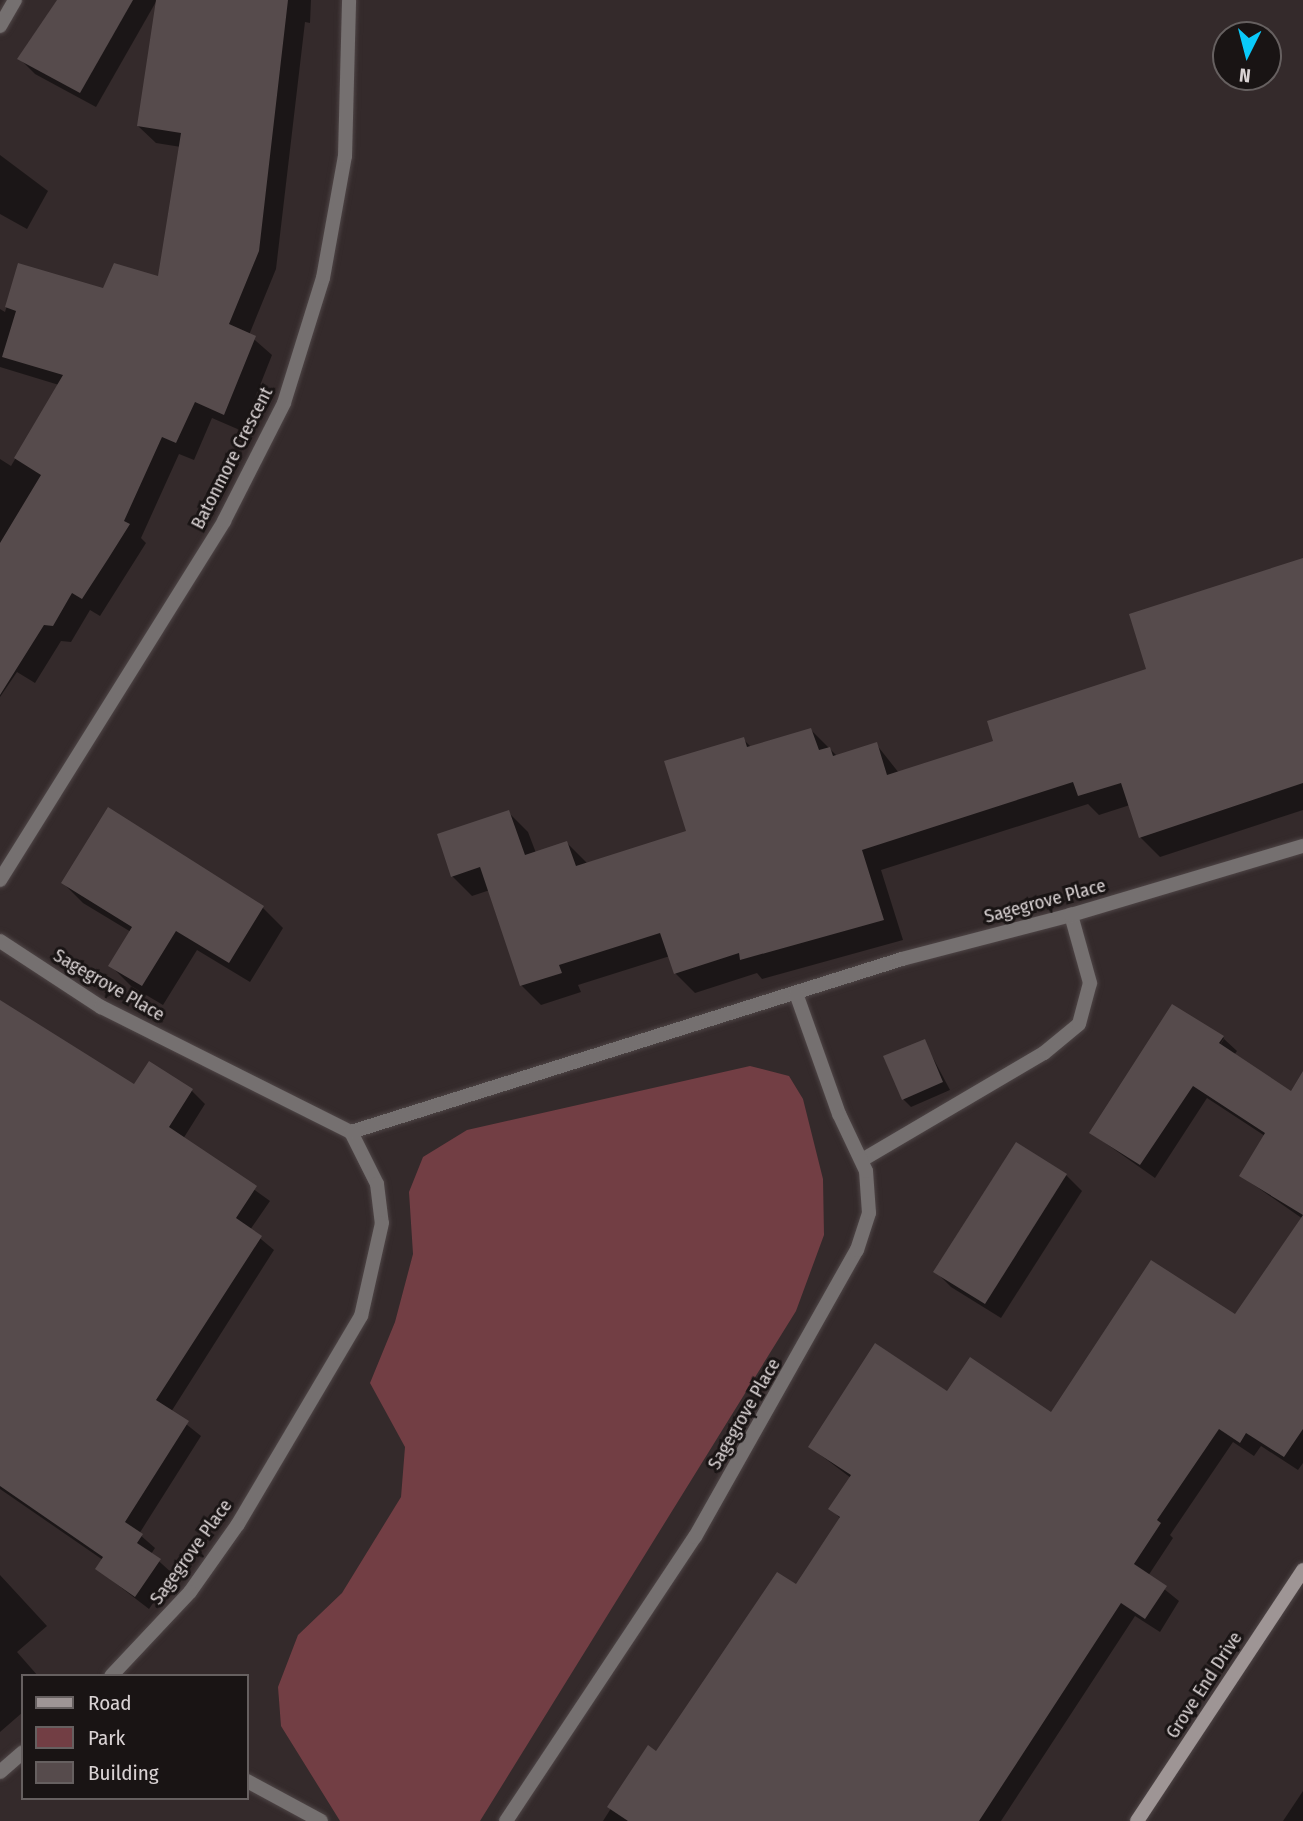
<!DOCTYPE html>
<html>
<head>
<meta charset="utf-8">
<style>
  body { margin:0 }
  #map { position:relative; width:1303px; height:1821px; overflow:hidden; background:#342a2b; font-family:"Fira Sans Condensed",sans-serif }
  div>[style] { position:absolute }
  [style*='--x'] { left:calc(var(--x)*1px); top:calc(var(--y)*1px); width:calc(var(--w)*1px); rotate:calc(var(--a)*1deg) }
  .green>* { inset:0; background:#723e44 }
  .shadow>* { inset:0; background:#0007 }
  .building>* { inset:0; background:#564b4c }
  .roads { filter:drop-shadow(0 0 2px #4e4546) drop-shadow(0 0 2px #4e4546) }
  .lane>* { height:14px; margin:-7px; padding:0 7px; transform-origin:7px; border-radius:7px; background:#757070 }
  .street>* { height:14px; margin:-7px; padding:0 7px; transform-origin:7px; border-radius:7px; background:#757070 }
  .secondary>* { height:14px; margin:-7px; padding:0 7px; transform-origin:7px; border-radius:7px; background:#9e9595 }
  span { translate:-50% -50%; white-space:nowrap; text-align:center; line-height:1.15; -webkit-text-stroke:6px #191414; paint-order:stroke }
  .street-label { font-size:19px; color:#d9d2d3 }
  .legend { position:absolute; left:21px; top:1674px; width:228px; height:126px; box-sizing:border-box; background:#191414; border:2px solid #666060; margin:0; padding:9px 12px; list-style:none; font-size:21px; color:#d9d2d3 }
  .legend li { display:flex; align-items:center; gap:14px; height:35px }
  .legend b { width:35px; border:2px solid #666060 }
  .north { position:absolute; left:1212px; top:21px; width:70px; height:70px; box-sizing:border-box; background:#191414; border:2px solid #666060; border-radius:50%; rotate:186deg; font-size:19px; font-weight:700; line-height:28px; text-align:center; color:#d9d2d3 }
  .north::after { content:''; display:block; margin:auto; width:24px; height:32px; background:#0acafa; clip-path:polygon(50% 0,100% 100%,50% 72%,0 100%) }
</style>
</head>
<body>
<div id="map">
  <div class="green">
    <div style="clip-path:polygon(750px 1066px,789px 1076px,803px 1099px,823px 1179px,824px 1235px,796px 1311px,480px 1821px,340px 1821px,281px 1726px,278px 1687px,298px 1635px,342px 1593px,401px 1497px,405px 1447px,370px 1383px,395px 1322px,413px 1254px,409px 1192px,423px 1157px,467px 1130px)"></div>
  </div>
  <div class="shadow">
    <div style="clip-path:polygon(59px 0,157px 0,96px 107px,35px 74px,20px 59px)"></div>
    <div style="clip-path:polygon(158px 0,311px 0,310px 23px,305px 22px,276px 269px,249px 335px,272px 355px,242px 431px,212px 418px,194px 460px,179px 454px,141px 538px,146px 543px,100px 616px,90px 610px,71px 642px,61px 641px,35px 683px,17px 672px,0 697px,0 459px,11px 466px,59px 385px,0 367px,0 309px,5px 312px,19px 265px,105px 290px,159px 278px,181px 147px,156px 143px,138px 126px)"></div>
    <div style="clip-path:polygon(0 155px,48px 191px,27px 229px,0 214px)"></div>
    <div style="clip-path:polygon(1303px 560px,1303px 810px,1160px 857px,1140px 837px,1130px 805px,1099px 815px,1088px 804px,881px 870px,903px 940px,762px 979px,757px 973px,695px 993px,675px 973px,670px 956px,578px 985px,581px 992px,541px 1005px,521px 985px,490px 890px,472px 896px,452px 876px,508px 812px,528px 832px,536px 853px,567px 843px,587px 863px,688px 832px,743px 739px,751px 747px,811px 730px,837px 756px,876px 744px,899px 773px,995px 742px,1148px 670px)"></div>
    <div style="clip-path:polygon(63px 883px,262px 907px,283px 928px,250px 982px,197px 950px,163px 1005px,131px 986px,111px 966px,131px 932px,83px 903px)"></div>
    <div style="clip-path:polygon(1173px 1006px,1224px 1038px,1216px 1052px,1224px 1039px,1237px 1051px,1234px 1055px,1294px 1094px,1303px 1080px,1303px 1463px,1298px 1470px,1261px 1446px,1254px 1456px,1233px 1442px,1170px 1535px,1173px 1538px,1148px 1576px,1179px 1601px,1160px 1632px,1135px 1616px,1001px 1821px,603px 1821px,649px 1748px,657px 1753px,797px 1587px,841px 1519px,831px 1509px,851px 1478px,810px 1447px,947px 1393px,1051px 1415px,1235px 1316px,1303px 1219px,1241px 1176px,1265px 1136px,1207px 1098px,1155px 1178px,1091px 1133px)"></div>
    <div style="clip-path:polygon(0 1016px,135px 1086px,191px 1090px,205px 1104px,183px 1139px,270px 1201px,250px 1230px,274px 1250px,171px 1412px,201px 1436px,139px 1534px,155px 1548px,151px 1554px,173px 1574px,149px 1609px,97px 1569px,103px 1560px,0 1489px)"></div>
    <div style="clip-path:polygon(924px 1041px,950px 1090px,911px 1107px,903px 1099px)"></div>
    <div style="clip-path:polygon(1016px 1144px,1066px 1175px,1082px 1191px,1001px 1318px,951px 1287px,935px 1271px)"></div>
    <div style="clip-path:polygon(0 1575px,47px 1626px,17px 1652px,38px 1676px,23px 1676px,23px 1712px,0 1732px)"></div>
    <div style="clip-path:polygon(1303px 1791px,1303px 1821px,1283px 1821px)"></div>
  </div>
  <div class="building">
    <div style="clip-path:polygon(57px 0,133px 0,80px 93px,17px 59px)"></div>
    <div style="clip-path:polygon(156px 0,288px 0,259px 251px,229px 324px,256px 336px,224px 415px,195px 402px,176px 443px,162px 437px,124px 521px,130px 524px,108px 559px,82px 599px,72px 593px,53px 626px,44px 625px,0 695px,0 543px,41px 475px,14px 458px,63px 375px,2px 357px,16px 311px,5px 307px,18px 263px,103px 288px,114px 263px,158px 276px,181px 133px,137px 126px)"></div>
    <div style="clip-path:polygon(1303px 558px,1303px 783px,1139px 838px,1121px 783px,1078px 796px,1073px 782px,862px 850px,884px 920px,740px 960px,739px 953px,674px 974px,660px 933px,559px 965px,562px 973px,520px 986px,480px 867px,451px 877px,437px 834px,509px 810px,525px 855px,567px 841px,576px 866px,686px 831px,664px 761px,744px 737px,747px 747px,811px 728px,819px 750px,830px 747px,833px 756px,877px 742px,887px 775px,993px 741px,987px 721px,1146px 669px,1129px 614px)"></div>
    <div style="clip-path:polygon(108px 807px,264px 906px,229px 963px,176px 931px,142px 986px,108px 966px,132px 927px,61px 883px)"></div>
    <div style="clip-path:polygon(0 1000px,134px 1084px,149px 1061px,193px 1089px,169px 1127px,257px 1186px,236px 1218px,262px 1236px,156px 1400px,189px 1421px,125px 1522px,143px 1534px,137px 1543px,161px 1559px,135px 1597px,95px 1569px,103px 1557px,0 1486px)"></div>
    <div style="clip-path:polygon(1172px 1004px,1224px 1036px,1219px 1043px,1291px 1091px,1303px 1071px,1303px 1215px,1239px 1176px,1265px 1133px,1193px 1086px,1140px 1165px,1089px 1133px)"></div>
    <div style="clip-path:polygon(925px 1039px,943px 1082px,902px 1100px,883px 1056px)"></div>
    <div style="clip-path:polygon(1016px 1142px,1067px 1174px,985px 1304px,933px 1272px)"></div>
    <div style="clip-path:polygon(1303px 1215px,1303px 1429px,1284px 1457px,1246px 1433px,1240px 1443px,1219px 1429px,1157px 1520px,1161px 1523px,1134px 1564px,1167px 1586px,1145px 1619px,1121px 1603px,979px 1821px,628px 1821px,607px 1807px,648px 1745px,656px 1751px,777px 1572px,796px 1584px,840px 1517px,828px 1509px,851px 1475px,808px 1447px,875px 1343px,947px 1391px,970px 1357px,1051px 1412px,1151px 1260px,1235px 1314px)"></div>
  </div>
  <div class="roads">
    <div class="lane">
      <div style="--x:862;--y:1160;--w:211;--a:-30.5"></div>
      <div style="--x:1044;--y:1053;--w:45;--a:-39.6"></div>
      <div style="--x:1079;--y:1024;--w:42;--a:-75"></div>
      <div style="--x:1090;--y:983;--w:71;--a:-105.6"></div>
      <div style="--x:247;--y:1781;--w:84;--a:28.4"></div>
    </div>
    <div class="street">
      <div style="--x:0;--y:26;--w:30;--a:-60"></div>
      <div style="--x:0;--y:880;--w:423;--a:-58"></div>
      <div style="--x:224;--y:521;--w:132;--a:-63"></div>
      <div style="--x:284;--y:403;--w:131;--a:-72.7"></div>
      <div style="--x:323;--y:278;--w:124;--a:-79.8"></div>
      <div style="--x:345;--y:156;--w:156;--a:-88.5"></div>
      <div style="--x:0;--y:941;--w:121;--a:33.2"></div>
      <div style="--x:101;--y:1007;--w:280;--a:26.6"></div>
      <div style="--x:351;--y:1132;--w:58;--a:63.4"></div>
      <div style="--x:377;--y:1184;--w:39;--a:83"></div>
      <div style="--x:382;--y:1223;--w:95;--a:102.7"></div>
      <div style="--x:361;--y:1316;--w:242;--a:120.6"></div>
      <div style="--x:238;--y:1524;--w:83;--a:125.2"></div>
      <div style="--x:190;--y:1592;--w:115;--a:133.2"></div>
      <div style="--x:351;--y:1132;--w:578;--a:-17.43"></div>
      <div style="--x:902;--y:959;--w:175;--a:-14.6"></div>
      <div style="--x:1071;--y:915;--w:242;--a:-16.6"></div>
      <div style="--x:0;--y:1772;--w:30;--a:-41"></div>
      <div style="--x:506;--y:1821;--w:341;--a:-56.4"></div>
      <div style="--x:695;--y:1537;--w:330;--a:-60.6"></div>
      <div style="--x:857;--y:1250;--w:39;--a:-72"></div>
      <div style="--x:869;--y:1213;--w:42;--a:-94.1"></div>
      <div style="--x:866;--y:1171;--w:63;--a:-115.3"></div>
      <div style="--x:839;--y:1114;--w:128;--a:-109.6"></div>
    </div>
    <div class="secondary">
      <div style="--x:1137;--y:1821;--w:301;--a:-56.5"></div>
    </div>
  </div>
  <div class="street-label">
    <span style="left:232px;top:458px;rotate:-63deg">Batonmore Crescent</span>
    <span style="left:1045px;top:901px;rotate:-15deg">Sagegrove Place</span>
    <span style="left:109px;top:985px;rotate:30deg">Sagegrove Place</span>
    <span style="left:744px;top:1414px;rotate:-60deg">Sagegrove Place</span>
    <span style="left:191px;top:1552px;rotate:-54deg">Sagegrove Place</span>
    <span style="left:1204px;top:1685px;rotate:-57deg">Grove End Drive</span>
  </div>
  <ul class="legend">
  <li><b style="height:9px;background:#9e9595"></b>Road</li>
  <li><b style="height:19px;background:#723e44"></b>Park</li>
  <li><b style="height:19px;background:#564b4c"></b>Building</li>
  </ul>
  <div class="north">N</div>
</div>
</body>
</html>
